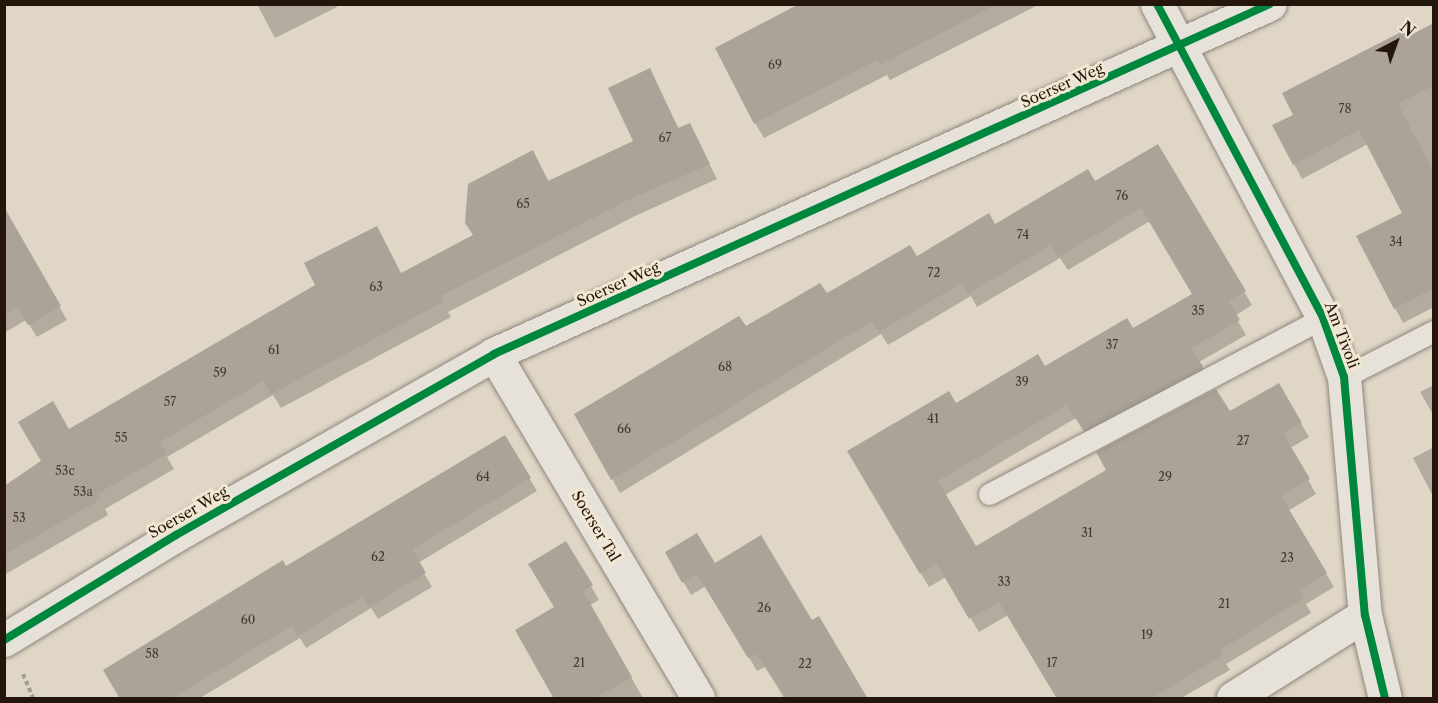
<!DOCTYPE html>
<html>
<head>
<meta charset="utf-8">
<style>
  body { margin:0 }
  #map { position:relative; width:1438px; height:703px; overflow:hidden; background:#e0d6c6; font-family:"Libre Caslon Text",serif }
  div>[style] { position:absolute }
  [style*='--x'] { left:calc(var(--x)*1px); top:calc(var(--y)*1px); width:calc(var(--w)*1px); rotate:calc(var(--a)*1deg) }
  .shadow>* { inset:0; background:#0003 }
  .building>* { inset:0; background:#aba398 }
  .path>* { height:4px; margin-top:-2px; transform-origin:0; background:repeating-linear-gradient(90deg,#a19c95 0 4.5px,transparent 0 7.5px) }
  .roads { filter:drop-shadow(0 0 2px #8f877d) drop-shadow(0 0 2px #8f877d) }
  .service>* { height:21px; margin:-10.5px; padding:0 10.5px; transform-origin:10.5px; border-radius:10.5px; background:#e6e2da }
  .minor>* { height:33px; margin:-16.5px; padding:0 16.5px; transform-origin:16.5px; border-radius:16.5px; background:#e6e2da }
  .tertiary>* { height:33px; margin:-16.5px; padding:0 16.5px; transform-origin:16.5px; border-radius:16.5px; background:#e6e2da }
  .cycleway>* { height:8px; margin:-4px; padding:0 4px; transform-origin:4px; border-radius:4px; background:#00873e }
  span { translate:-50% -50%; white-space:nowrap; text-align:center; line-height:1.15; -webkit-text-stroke:6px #f1e7d3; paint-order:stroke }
  .number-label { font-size:12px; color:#46392e }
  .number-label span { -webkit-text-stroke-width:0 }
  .street-label { font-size:15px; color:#24160b }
  .frame { position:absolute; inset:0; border:6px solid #24160b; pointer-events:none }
  .north { position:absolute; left:1366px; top:12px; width:60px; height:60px; -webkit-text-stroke:4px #f1e7d3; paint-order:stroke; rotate:41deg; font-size:16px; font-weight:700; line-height:24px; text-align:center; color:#24160b }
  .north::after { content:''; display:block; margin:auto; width:21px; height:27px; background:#24160b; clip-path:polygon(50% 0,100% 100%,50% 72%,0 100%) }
</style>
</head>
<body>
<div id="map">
  <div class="shadow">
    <div style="clip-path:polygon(257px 4px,336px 4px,337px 7px,275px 38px)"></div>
    <div style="clip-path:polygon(803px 4px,1040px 4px,890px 80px,887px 75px,764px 138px,755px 123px)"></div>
    <div style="clip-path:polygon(1434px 25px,1434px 307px,1403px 323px,1395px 308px,1404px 213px,1368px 144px,1302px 179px,1294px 164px,1295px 116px)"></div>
    <div style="clip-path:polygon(649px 70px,679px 129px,689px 125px,717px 179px,635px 216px,448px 312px,451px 317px,281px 408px,273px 395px,167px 457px,174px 469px,105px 509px,108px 515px,4px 575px,4px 487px,43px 461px,69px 431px,401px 274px,474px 235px,541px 167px,549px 182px,635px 141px)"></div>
    <div style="clip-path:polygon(1158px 146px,1252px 305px,1235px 316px,1246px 335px,1199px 362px,1210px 381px,1092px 443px,1076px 418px,945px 495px,976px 548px,1278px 385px,1309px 437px,1290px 448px,1316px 494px,1288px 511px,1334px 587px,1306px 604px,1311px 613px,1226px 664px,1230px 670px,1181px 698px,1058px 698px,1008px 615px,979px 632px,946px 577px,929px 587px,850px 452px,1133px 330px,1194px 295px,1150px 221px,1068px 270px,1060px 258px,977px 307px,971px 296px,888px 345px,881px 334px,620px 493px,576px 414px,745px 328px,1094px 183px)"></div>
    <div style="clip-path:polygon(9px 219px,67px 320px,37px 337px,26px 320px,4px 333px,4px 221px)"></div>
    <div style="clip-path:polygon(1434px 385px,1434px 416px,1420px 392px)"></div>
    <div style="clip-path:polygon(504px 437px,537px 491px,418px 563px,432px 587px,378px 619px,371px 608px,306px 648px,300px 638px,200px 698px,121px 698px,286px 568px)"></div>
    <div style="clip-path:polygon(1434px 447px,1434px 498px,1413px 458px)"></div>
    <div style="clip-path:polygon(696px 535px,714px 565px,811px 622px,867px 698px,784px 698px,765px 667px,757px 671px,706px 586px,691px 595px,667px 553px)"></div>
    <div style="clip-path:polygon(566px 543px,599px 600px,590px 605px,643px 698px,556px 698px,555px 608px)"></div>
  </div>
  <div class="building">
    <div style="clip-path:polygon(799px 4px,997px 4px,880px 65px,877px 60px,754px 124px,715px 48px)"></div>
    <div style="clip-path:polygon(1434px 23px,1434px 85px,1398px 104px,1434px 173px,1434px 288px,1394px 309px,1356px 236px,1402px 213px,1359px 130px,1293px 165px,1272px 125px,1293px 115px,1282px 93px,1403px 31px,1407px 37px)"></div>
    <div style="clip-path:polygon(650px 68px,678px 128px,690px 123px,710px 164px,626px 201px,441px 296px,443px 302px,271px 394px,263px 381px,160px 442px,167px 454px,97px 494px,101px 499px,4px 555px,4px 486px,41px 461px,18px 422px,53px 401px,69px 429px,315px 285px,304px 263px,377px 226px,401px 273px,473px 235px,465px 223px,468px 184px,533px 150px,548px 181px,633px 141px,608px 88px)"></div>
    <div style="clip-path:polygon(1158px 144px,1246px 291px,1228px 301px,1240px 320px,1192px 348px,1203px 367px,1083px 430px,1067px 405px,938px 481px,976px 546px,1106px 470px,1096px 452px,1216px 389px,1230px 411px,1279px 383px,1302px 423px,1283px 433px,1310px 479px,1281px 496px,1327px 573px,1299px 590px,1304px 598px,1220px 650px,1223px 655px,1150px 699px,1057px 699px,999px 602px,969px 619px,937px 564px,920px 574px,847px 451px,949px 391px,956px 403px,1038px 354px,1045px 366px,1127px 318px,1133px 328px,1192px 294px,1141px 208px,1058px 257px,1051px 245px,968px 294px,962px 283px,879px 332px,872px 321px,611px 480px,574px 414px,739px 316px,746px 326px,820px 283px,827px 293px,910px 245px,917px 256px,989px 213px,995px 224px,1088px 169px,1095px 181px)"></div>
    <div style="clip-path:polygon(4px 207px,61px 306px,28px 325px,17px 308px,4px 315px)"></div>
    <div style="clip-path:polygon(505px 435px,531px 478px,412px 549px,426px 573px,369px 607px,363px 596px,298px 636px,291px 626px,171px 699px,120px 699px,103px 670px,283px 560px,286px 566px)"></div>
    <div style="clip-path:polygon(697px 533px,715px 563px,682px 583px,665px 552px)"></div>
    <div style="clip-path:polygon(761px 535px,812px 620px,819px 616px,868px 699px,788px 699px,756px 654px,748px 658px,697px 574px)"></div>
    <div style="clip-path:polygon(566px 541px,593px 585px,583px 591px,632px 677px,593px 699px,554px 699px,515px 630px,554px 607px,528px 564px)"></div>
  </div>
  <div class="path">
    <div style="--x:23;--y:674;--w:26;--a:67"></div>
  </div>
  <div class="roads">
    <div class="service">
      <div style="--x:1344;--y:377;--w:101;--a:-27.1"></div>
      <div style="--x:989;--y:494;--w:378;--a:-27.8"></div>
    </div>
    <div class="minor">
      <div style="--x:1157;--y:4;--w:355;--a:62.1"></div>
      <div style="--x:1323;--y:318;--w:63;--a:70.4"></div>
      <div style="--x:1344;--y:377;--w:239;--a:85"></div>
      <div style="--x:1365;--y:615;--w:85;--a:76.5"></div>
      <div style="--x:494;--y:354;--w:400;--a:59.3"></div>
      <div style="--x:1233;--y:698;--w:156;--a:-32.2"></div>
    </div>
    <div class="tertiary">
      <div style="--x:4;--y:640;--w:202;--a:-31.4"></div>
      <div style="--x:176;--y:535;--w:366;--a:-29.6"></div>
      <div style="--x:494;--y:354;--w:851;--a:-24.28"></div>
    </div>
  </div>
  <div class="cycleway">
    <div style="--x:1157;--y:4;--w:355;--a:62.1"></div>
    <div style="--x:1323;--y:318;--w:63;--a:70.4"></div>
    <div style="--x:1344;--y:377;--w:239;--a:85"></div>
    <div style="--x:1365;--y:615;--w:85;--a:76.5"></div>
    <div style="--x:4;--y:640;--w:202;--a:-31.4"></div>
    <div style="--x:176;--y:535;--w:366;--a:-29.6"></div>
    <div style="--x:494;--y:354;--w:851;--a:-24.28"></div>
  </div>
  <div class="number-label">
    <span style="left:775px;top:65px">69</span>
    <span style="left:1345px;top:109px">78</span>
    <span style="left:665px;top:138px">67</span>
    <span style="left:1122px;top:196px">76</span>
    <span style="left:523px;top:204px">65</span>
    <span style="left:1023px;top:235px">74</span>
    <span style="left:1396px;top:242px">34</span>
    <span style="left:934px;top:273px">72</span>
    <span style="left:376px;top:287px">63</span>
    <span style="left:1198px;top:311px">35</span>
    <span style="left:1112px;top:345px">37</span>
    <span style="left:274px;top:350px">61</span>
    <span style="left:725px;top:367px">68</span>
    <span style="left:220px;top:373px">59</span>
    <span style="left:1022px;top:382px">39</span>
    <span style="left:170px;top:402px">57</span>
    <span style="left:933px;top:419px">41</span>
    <span style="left:624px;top:429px">66</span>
    <span style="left:121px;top:438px">55</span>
    <span style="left:1243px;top:441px">27</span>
    <span style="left:65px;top:471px">53c</span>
    <span style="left:483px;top:477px">64</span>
    <span style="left:1165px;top:477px">29</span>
    <span style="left:83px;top:492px">53a</span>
    <span style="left:19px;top:518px">53</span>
    <span style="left:1087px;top:533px">31</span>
    <span style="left:378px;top:557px">62</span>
    <span style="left:1287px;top:558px">23</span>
    <span style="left:1004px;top:582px">33</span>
    <span style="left:1224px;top:604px">21</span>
    <span style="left:764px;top:608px">26</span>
    <span style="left:248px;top:620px">60</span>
    <span style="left:1147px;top:635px">19</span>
    <span style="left:152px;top:654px">58</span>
    <span style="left:579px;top:663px">21</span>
    <span style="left:1052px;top:663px">17</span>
    <span style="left:805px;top:664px">22</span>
  </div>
  <div class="street-label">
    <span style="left:1062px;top:85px;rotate:-24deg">Soerser Weg</span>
    <span style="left:618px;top:284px;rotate:-24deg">Soerser Weg</span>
    <span style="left:1342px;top:335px;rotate:69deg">Am Tivoli</span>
    <span style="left:188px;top:512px;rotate:-30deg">Soerser Weg</span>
    <span style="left:596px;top:526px;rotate:59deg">Soerser Tal</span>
  </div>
  <div class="frame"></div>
  <div class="north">N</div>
</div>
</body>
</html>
